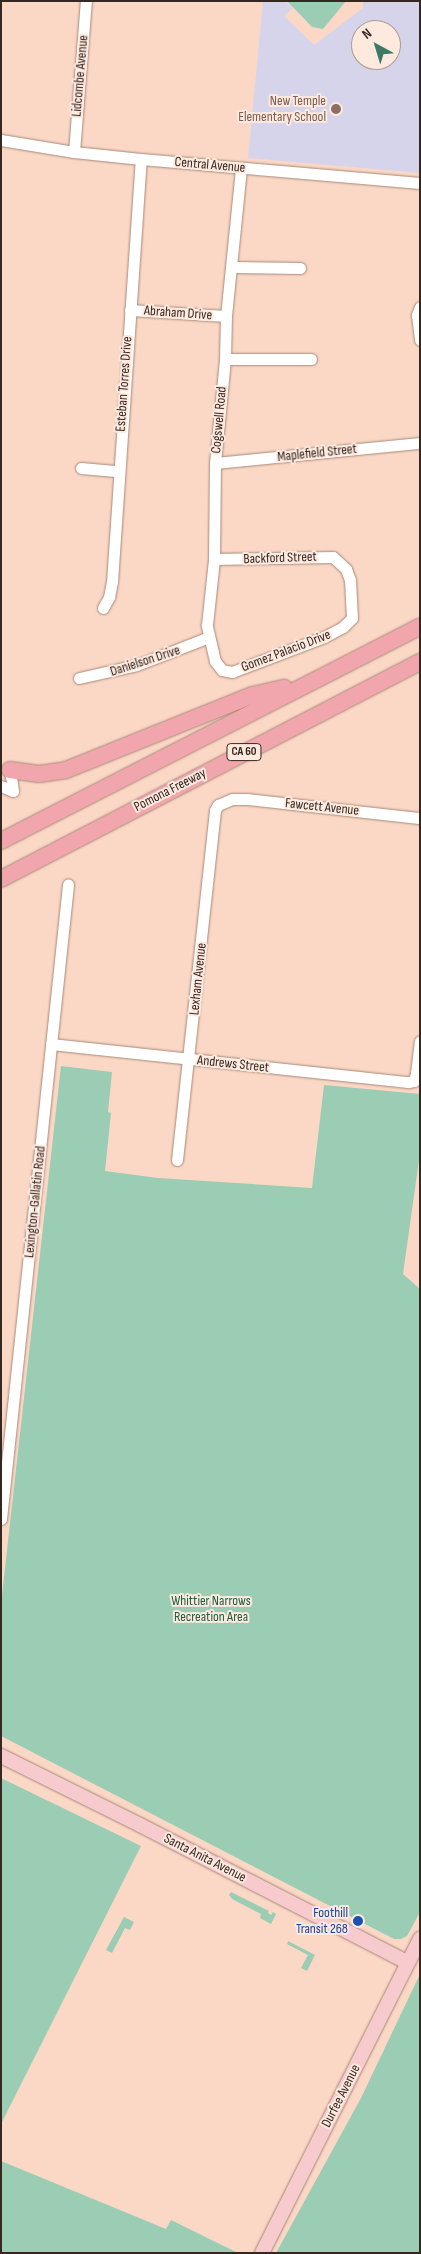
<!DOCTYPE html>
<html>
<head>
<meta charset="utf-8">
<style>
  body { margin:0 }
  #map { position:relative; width:421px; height:2254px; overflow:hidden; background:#fbd8c6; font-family:"Sofia Sans Condensed",sans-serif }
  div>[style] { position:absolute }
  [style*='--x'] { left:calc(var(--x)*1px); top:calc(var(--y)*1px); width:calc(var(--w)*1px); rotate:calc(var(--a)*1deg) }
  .education>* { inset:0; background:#d6d4ea }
  .green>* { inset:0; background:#9bccb4 }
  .roads { filter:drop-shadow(0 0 1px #a88877) drop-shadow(0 0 1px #a88877) }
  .minor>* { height:11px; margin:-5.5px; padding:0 5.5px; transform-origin:5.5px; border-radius:5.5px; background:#fff }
  .major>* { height:14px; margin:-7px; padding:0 7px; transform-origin:7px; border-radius:7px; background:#f7cace }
  .highway>* { height:16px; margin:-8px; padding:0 8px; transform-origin:8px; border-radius:8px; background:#f1a6ae }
  .dots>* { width:14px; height:14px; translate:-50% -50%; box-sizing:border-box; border:2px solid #fee9de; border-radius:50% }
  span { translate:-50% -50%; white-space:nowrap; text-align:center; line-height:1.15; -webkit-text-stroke:4px #fee9de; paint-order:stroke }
  .shield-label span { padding:1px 4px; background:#fee9de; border:1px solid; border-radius:4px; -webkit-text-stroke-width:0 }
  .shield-label { font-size:12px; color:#352821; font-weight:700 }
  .street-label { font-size:14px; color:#352821 }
  .education-label { font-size:14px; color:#785e54 }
  .right { translate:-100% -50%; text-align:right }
  .park-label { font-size:14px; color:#1a5d43 }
  .transit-label { font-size:14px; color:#164399 }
  .frame { position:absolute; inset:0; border:2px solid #352821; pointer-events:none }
  .north { position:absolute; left:351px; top:20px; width:50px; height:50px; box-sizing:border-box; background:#fee9de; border:1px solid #ae9c92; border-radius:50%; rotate:321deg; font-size:14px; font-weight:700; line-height:20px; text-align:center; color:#352821 }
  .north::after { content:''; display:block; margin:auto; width:18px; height:22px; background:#3c7a66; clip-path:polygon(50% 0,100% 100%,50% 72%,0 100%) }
</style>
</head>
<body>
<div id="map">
  <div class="education">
    <div style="clip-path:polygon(evenodd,263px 1px,285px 1px,293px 8px,284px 16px,314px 45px,363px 8px,363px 1px,420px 1px,420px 173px,248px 158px,263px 1px,361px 30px,391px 30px,391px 60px,361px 60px,361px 30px)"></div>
  </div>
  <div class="green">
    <div style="clip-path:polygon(287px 1px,346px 1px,323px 29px,312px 27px)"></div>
    <div style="clip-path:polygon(61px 1066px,112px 1072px,108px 1112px,111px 1113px,105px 1171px,158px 1178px,312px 1188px,324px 1085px,420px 1094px,420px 1153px,403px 1274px,420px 1289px,420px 1912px,407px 1936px,401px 1939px,394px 1939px,1px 1736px,1px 1604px)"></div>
    <div style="clip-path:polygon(1px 1778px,141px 1846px,1px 2124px)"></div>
    <div style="clip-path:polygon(231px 1892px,269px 1911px,268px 1913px,271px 1915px,273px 1912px,276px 1914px,271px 1924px,260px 1918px,261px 1914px,232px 1899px,229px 1895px)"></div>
    <div style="clip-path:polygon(124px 1917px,134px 1922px,130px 1930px,125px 1928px,112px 1953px,106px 1950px)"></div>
    <div style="clip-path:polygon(288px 1941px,315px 1955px,307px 1971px,301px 1968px,308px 1955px,287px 1944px)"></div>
    <div style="clip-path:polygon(420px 1974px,420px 2253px,276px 2253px,361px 2098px)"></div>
    <div style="clip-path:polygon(1px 2161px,166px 2229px,171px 2220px,238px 2253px,1px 2253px)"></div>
  </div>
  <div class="roads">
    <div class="minor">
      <div style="--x:1;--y:140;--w:74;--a:9.3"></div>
      <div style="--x:74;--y:152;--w:67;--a:6"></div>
      <div style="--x:141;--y:159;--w:280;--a:4.9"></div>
      <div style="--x:74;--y:152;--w:151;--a:-85.5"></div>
      <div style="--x:232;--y:267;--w:68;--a:0.8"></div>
      <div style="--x:420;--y:307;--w:9;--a:111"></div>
      <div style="--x:417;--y:315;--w:25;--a:83"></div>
      <div style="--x:130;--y:310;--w:96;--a:3.6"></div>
      <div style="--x:225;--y:359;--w:86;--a:0"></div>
      <div style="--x:215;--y:463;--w:206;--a:-5.6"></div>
      <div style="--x:81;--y:468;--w:37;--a:5"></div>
      <div style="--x:214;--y:559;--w:119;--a:-1"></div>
      <div style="--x:333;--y:557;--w:18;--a:43"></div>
      <div style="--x:346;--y:569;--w:12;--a:70"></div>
      <div style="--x:350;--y:580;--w:38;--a:87"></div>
      <div style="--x:352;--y:618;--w:13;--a:135"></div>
      <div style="--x:343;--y:627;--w:21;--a:152"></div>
      <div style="--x:324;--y:637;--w:98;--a:159.2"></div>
      <div style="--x:232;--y:672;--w:10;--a:-169"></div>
      <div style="--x:222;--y:670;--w:11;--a:-128"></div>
      <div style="--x:215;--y:661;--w:37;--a:-103"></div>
      <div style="--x:207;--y:625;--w:66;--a:-83.9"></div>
      <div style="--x:214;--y:559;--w:96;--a:-89.4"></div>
      <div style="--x:215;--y:463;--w:104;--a:-84.5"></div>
      <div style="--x:225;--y:359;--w:43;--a:-88.7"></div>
      <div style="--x:226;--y:316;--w:149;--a:-84.2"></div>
      <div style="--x:103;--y:608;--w:13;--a:-61"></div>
      <div style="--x:109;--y:597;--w:15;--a:-79"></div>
      <div style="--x:112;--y:582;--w:424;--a:-86.1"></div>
      <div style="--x:79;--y:678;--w:59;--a:-12.6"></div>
      <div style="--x:137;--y:665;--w:77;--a:-21.3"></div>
      <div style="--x:1;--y:786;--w:13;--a:23"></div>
      <div style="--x:13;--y:791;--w:21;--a:-98"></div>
      <div style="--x:51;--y:1044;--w:359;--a:6.1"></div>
      <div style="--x:408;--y:1082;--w:6;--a:-9"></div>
      <div style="--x:414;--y:1081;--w:8;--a:-76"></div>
      <div style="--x:416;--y:1073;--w:32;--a:-83"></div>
      <div style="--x:177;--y:1160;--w:352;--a:-83.8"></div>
      <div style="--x:215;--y:810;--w:6;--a:-59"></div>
      <div style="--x:218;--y:805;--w:15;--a:-23"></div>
      <div style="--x:232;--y:799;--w:15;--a:0"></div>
      <div style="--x:247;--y:799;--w:174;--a:6.3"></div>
      <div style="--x:1;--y:1519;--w:638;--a:-83.97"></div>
    </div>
    <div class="major">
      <div style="--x:1;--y:1756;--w:155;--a:26.4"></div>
      <div style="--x:140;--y:1825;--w:301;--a:27.2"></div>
      <div style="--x:262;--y:2253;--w:352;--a:-63.3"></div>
    </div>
    <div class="highway">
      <div style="--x:10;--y:770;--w:29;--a:8"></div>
      <div style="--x:39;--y:774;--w:27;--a:-8"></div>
      <div style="--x:66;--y:770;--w:201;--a:-21.9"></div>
      <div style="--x:253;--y:695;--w:32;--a:-13"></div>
      <div style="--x:1;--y:841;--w:470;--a:-27.1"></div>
      <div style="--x:1;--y:879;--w:472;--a:-27.4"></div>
    </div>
  </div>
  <div class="dots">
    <div style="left:336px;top:109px;background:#8d6e63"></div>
    <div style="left:358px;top:1921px;background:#1a4fb4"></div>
  </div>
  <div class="shield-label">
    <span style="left:244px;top:752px">CA 60</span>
  </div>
  <div class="street-label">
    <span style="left:80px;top:76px;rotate:-85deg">Lidcombe Avenue</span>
    <span style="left:210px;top:165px;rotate:5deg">Central Avenue</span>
    <span style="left:178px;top:313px;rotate:4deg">Abraham Drive</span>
    <span style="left:124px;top:384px;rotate:-86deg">Esteban Torres Drive</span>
    <span style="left:219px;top:420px;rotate:-85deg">Cogswell Road</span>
    <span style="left:317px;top:453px;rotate:-6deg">Maplefield Street</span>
    <span style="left:280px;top:558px;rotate:-2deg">Backford Street</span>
    <span style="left:286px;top:651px;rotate:-21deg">Gomez Palacio Drive</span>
    <span style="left:145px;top:661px;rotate:-18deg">Danielson Drive</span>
    <span style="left:170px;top:790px;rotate:-27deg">Pomona Freeway</span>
    <span style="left:322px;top:807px;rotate:6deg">Fawcett Avenue</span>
    <span style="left:198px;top:979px;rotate:-84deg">Lexham Avenue</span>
    <span style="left:233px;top:1064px;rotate:6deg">Andrews Street</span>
    <span style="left:35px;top:1202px;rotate:-84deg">Lexington-Gallatin Road</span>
    <span style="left:205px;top:1858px;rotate:27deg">Santa Anita Avenue</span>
    <span style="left:341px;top:2096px;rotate:-63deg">Durfee Avenue</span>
  </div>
  <div class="education-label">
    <span class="right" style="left:326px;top:109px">New Temple<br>Elementary School</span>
  </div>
  <div class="park-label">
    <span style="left:211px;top:1609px">Whittier Narrows<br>Recreation Area</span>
  </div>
  <div class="transit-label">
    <span class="right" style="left:348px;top:1921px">Foothill<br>Transit 268</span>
  </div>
  <div class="frame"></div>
  <div class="north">N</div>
</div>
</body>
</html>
